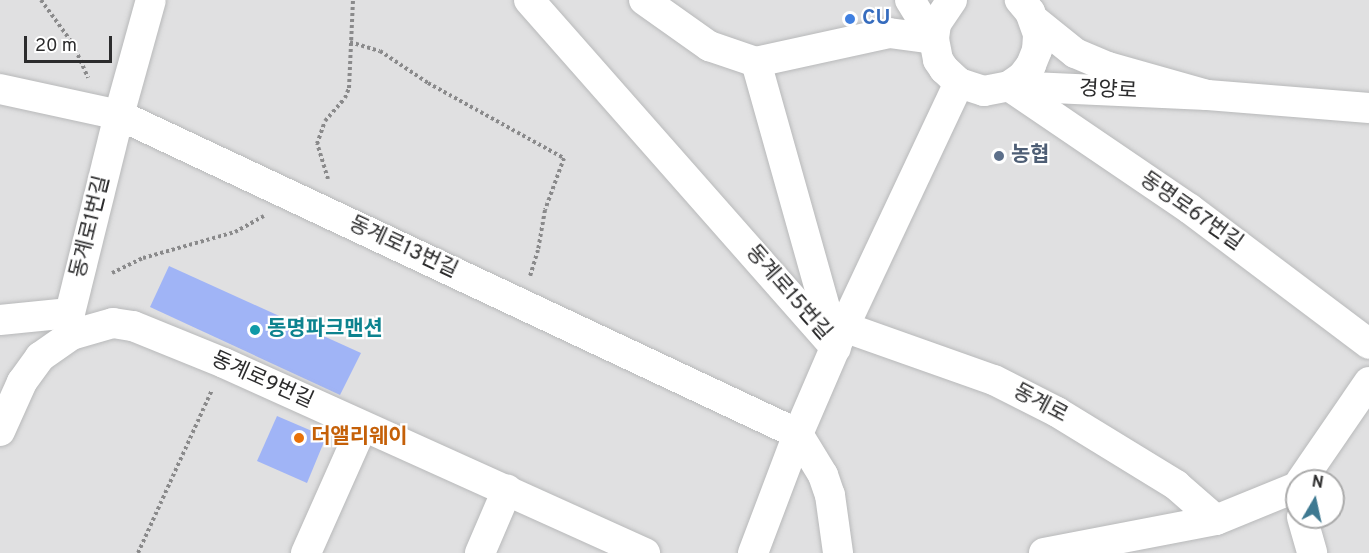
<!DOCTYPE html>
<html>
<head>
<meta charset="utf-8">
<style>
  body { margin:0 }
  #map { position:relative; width:1369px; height:553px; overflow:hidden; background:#e0e0e1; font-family:Overpass,"Noto Sans KR",sans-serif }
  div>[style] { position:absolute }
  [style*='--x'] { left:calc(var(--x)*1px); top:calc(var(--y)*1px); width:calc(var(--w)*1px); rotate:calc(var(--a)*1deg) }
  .building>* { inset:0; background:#a0b4f6 }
  .path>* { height:4px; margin-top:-2px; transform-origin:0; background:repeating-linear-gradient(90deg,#8a8a8b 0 3px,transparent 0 6px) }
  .roads { filter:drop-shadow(0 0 2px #b8b9ba) drop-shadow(0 0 2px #b8b9ba) }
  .minor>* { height:30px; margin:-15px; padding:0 15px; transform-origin:15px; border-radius:15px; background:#fff }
  .dots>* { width:16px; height:16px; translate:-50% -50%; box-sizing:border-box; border:3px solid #fff; border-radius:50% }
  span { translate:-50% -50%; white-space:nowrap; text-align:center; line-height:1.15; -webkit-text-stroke:4.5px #fff; paint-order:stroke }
  .shop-label { font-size:21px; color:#366cbe; font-weight:700 }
  .left { translate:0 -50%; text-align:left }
  .street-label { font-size:21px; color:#2c2c2d }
  .service-label { font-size:21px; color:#4e5e75; font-weight:700 }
  .culture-label { font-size:21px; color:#0d838f; font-weight:700 }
  .food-label { font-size:21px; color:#c56008; font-weight:700 }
  .north { position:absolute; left:1285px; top:469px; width:60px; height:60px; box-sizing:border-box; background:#fff; border:2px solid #ababab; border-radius:50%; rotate:9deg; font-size:16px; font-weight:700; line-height:24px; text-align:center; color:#2c2c2d }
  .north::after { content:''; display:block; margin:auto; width:21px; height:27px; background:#3e7991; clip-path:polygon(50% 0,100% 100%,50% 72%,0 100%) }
  .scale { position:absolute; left:24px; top:36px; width:88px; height:27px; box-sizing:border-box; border:3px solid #2c2c2d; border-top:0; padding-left:8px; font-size:18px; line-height:21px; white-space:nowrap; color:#2c2c2d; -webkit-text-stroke:4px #fff; paint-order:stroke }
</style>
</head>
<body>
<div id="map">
  <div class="building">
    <div style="clip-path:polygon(169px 266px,361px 353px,340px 395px,150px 307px)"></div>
    <div style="clip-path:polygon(277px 416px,326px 437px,307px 483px,257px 461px)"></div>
  </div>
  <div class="path">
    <div style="--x:41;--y:0;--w:54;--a:54"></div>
    <div style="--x:73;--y:44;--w:37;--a:66"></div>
    <div style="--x:350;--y:42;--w:31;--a:17"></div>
    <div style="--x:380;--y:51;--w:58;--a:33.7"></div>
    <div style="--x:428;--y:83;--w:155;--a:28.9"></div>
    <div style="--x:564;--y:158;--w:55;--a:110.1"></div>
    <div style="--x:545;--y:210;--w:41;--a:99.9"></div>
    <div style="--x:538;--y:250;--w:27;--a:107"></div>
    <div style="--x:328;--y:179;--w:37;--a:-107"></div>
    <div style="--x:317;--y:144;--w:24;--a:-71"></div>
    <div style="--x:325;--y:121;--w:30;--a:-49"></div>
    <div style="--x:345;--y:98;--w:11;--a:-68"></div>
    <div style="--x:349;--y:88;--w:88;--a:-87.4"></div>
    <div style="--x:112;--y:273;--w:34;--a:-26"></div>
    <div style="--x:143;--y:258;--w:96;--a:-15.8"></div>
    <div style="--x:235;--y:232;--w:33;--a:-29"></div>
    <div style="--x:138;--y:553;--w:179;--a:-65.6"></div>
  </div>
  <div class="roads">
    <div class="minor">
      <div style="--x:529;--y:0;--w:464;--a:48.6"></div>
      <div style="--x:644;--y:0;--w:80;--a:35.3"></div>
      <div style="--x:709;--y:46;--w:50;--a:18.8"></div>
      <div style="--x:910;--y:0;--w:46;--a:58.4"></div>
      <div style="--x:952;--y:0;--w:29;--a:124"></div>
      <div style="--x:936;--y:24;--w:15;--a:98"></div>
      <div style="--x:934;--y:39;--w:21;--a:79"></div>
      <div style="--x:938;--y:60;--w:11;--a:56"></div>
      <div style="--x:944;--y:69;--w:21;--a:43"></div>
      <div style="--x:959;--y:83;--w:26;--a:18"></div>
      <div style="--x:984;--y:91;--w:25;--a:-11"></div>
      <div style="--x:1009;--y:86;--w:16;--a:-35"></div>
      <div style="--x:1022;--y:77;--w:15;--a:-53"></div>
      <div style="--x:1031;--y:65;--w:16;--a:-68"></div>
      <div style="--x:1037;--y:50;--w:16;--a:-86"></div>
      <div style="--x:1038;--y:34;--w:23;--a:-110"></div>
      <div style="--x:1030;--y:12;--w:16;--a:-130"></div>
      <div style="--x:756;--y:62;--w:289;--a:74.3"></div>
      <div style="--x:756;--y:62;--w:136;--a:-12.3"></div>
      <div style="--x:889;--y:33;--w:45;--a:7.6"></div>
      <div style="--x:1009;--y:86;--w:219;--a:34.2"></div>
      <div style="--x:1190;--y:209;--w:224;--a:37"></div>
      <div style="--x:1009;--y:86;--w:198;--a:2.6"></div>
      <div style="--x:1207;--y:95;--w:103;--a:-164.2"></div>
      <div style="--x:1108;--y:67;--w:36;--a:-157"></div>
      <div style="--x:1075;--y:53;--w:53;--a:-141.2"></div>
      <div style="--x:0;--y:89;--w:122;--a:12.3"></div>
      <div style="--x:119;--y:115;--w:750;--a:25.16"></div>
      <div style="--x:798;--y:434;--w:48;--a:58.6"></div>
      <div style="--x:823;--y:475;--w:21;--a:71"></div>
      <div style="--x:830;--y:495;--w:59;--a:82.1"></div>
      <div style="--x:1207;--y:95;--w:163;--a:4.6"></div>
      <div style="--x:0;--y:320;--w:70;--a:-5.7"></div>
      <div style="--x:844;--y:327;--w:159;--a:19.5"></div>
      <div style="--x:994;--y:380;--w:71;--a:26.9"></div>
      <div style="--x:1057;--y:412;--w:140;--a:31.5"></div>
      <div style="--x:1176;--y:485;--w:53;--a:41.2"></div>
      <div style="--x:71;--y:335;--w:44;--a:-15.9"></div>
      <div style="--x:113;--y:323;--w:20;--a:9"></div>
      <div style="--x:133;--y:326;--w:98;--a:22.1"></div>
      <div style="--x:224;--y:363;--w:462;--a:24.3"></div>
      <div style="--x:0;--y:431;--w:54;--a:-65.8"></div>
      <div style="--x:22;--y:382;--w:31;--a:-54"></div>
      <div style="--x:40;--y:357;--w:38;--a:-35"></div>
      <div style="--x:71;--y:335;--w:22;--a:-93"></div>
      <div style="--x:70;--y:313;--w:204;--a:-76.1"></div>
      <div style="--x:119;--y:115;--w:119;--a:-74.5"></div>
      <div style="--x:1301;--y:481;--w:120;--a:-55.5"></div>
      <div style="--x:1302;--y:517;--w:37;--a:74"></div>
      <div style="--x:306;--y:553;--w:138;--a:-66"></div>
      <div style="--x:480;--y:553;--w:69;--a:-66.8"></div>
      <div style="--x:753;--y:553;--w:127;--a:-69.3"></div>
      <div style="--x:798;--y:434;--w:116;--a:-66.7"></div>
      <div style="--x:844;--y:327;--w:270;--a:-64.8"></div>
      <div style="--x:1044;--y:553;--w:175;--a:-10.9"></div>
      <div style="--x:1216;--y:520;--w:87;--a:-22.2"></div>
    </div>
  </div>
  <div class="dots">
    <div style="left:850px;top:19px;background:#3f7fe0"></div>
    <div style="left:999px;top:156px;background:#5c6f8a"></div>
    <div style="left:255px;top:330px;background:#0f9aa8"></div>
    <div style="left:299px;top:438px;background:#e8710a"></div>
  </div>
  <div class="shop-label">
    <span class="left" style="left:862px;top:19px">CU</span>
  </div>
  <div class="street-label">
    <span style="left:1108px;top:91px;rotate:3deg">경양로</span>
    <span style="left:1191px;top:212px;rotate:35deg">동명로67번길</span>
    <span style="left:91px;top:227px;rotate:-76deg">동계로1번길</span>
    <span style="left:403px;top:248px;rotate:25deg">동계로13번길</span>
    <span style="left:788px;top:293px;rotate:49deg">동계로15번길</span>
    <span style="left:262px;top:381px;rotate:24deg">동계로9번길</span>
    <span style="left:1040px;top:404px;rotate:28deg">동계로</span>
  </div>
  <div class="service-label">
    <span class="left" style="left:1011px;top:156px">농협</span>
  </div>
  <div class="culture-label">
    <span class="left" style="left:267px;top:330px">동명파크맨션</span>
  </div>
  <div class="food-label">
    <span class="left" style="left:311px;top:438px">더앨리웨이</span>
  </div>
  <div class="north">N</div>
  <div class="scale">20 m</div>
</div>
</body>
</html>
